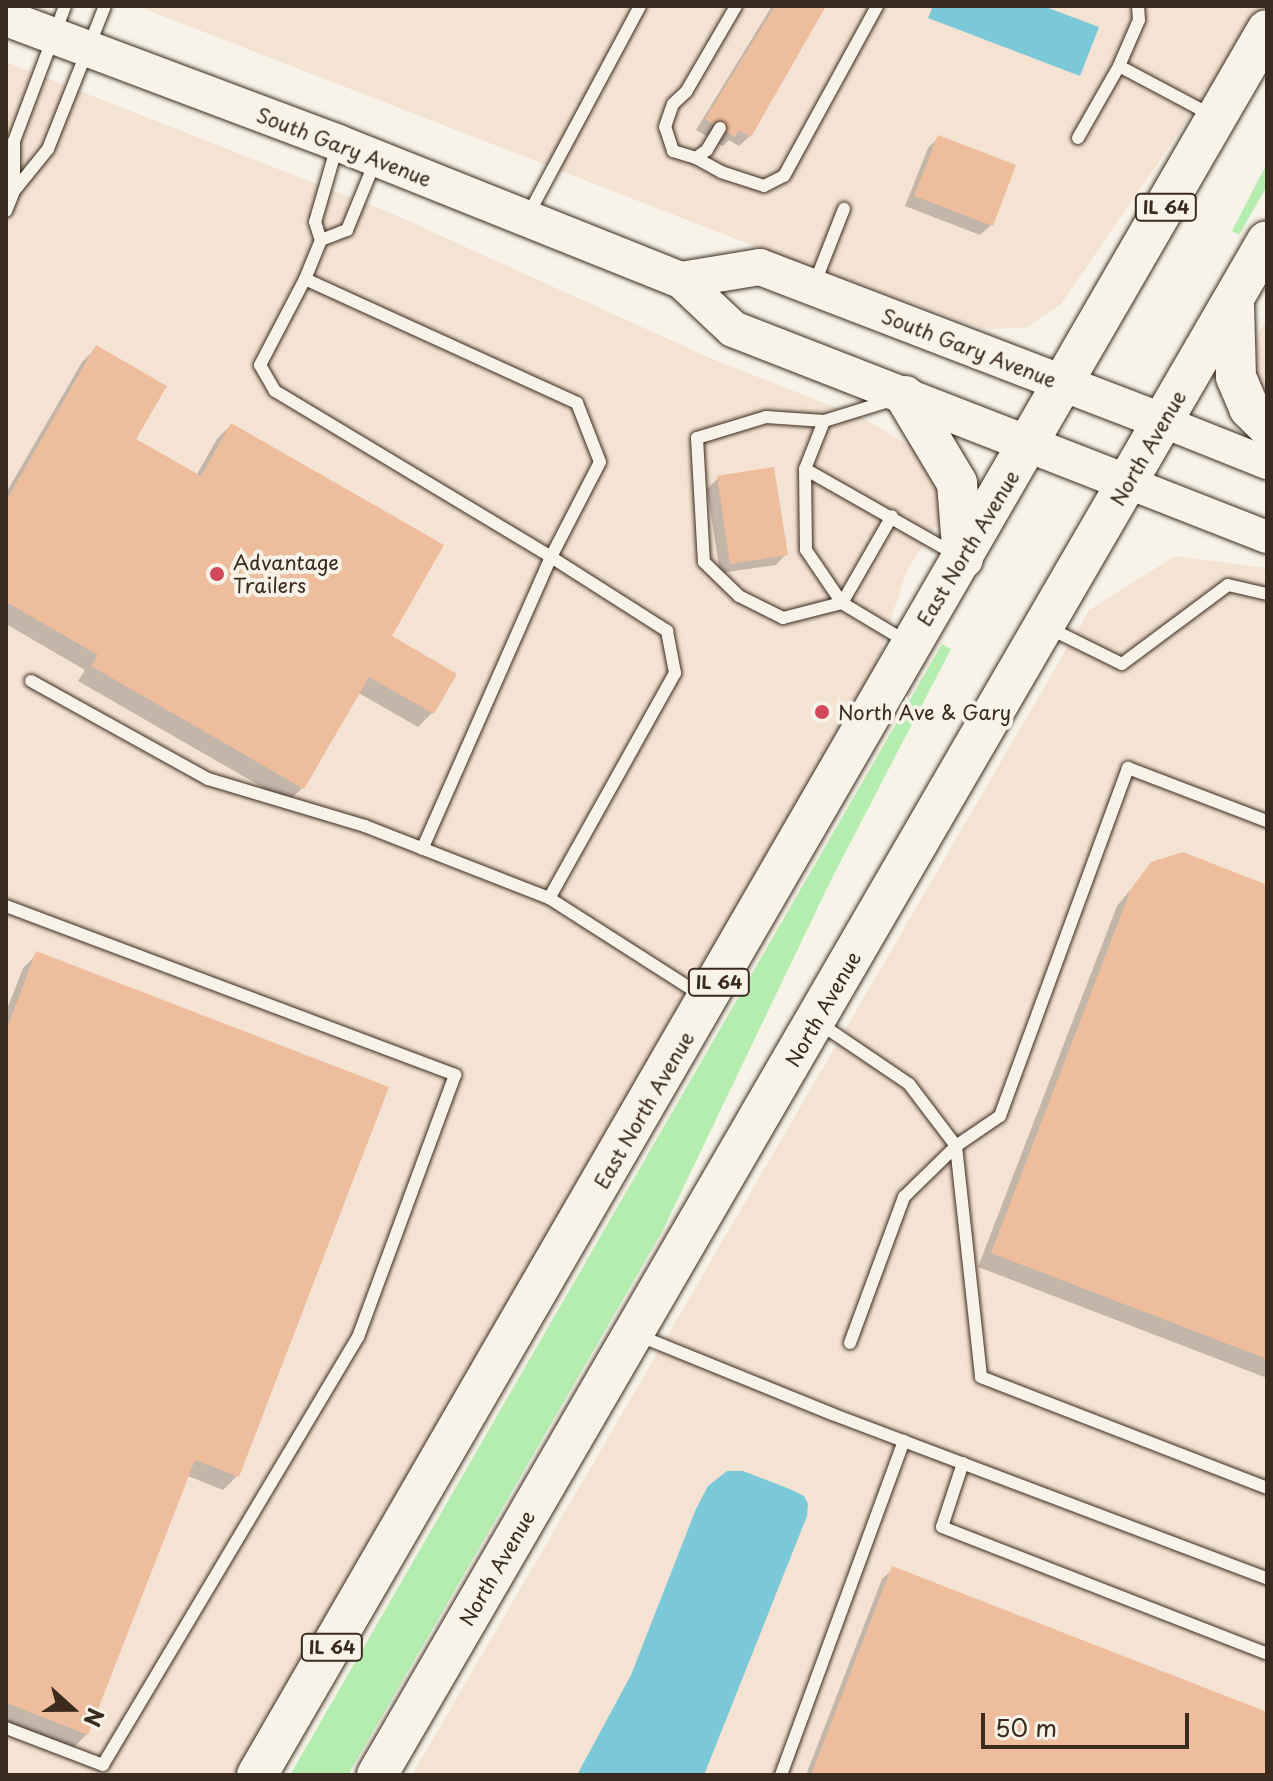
<!DOCTYPE html>
<html>
<head>
<meta charset="utf-8">
<style>
  body { margin:0 }
  #map { position:relative; width:1273px; height:1781px; overflow:hidden; background:#f7f3e8; font-family:"Playpen Sans",sans-serif }
  div>[style] { position:absolute }
  [style*='--x'] { left:calc(var(--x)*1px); top:calc(var(--y)*1px); width:calc(var(--w)*1px); rotate:calc(var(--a)*1deg) }
  .built>* { inset:0; background:#f4e3d2 }
  .green>* { inset:0; background:#b5edb1 }
  .water>* { inset:0; background:#7ac8d8 }
  .shadow>* { inset:0; background:#0003 }
  .building>* { inset:0; background:#eebd9e }
  .roads { filter:drop-shadow(0 0 2px #3b2a1e) drop-shadow(0 0 2px #3b2a1e) }
  .service>* { height:12px; margin:-6px; padding:0 6px; transform-origin:6px; border-radius:6px; background:#f7f3e8 }
  .tertiary>* { height:32px; margin:-16px; padding:0 16px; transform-origin:16px; border-radius:16px; background:#f7f3e8 }
  .secondary>* { height:36px; margin:-18px; padding:0 18px; transform-origin:18px; border-radius:18px; background:#f7f3e8 }
  .primary>* { height:40px; margin:-20px; padding:0 20px; transform-origin:20px; border-radius:20px; background:#f7f3e8 }
  .dots>* { width:22px; height:22px; translate:-50% -50%; box-sizing:border-box; border:4px solid #f7f3e8; border-radius:50% }
  span { translate:-50% -50%; white-space:nowrap; text-align:center; line-height:1.15; -webkit-text-stroke:8px #f7f3e8; paint-order:stroke }
  .shield-label span { padding:2px 6px; background:#f7f3e8; border:2px solid; border-radius:6px; -webkit-text-stroke-width:0 }
  .shield-label { font-size:18px; color:#3b2a1e; font-weight:700 }
  .street-label { font-size:20px; color:#3b2a1e }
  .poi-label { font-size:20px; color:#3b2a1e }
  .left { translate:0 -50%; text-align:left }
  .frame { position:absolute; inset:0; border:8px solid #3b2a1e; pointer-events:none }
  .north { position:absolute; left:32px; top:1669px; width:80px; height:80px; -webkit-text-stroke:6px #f7f3e8; paint-order:stroke; rotate:111deg; font-size:22px; font-weight:700; line-height:32px; text-align:center; color:#3b2a1e }
  .north::after { content:''; display:block; margin:auto; width:28px; height:36px; background:#3b2a1e; clip-path:polygon(50% 0,100% 100%,50% 72%,0 100%) }
  .scale { position:absolute; left:981px; top:1713px; width:208px; height:36px; box-sizing:border-box; border:4px solid #3b2a1e; border-top:0; padding-left:10px; font-size:24px; line-height:28px; white-space:nowrap; color:#3b2a1e; -webkit-text-stroke:6px #f7f3e8; paint-order:stroke }
</style>
</head>
<body>
<div id="map">
  <div class="built">
    <div style="clip-path:polygon(137px 6px,1266px 6px,1061px 304px,1026px 328px,984px 329px,754px 246px)"></div>
    <div style="clip-path:polygon(6px 62px,393px 214px,710px 358px,865px 419px,912px 447px,948px 507px,907px 570px,869px 686px,239px 1775px,6px 1775px)"></div>
    <div style="clip-path:polygon(1267px 319px,1267px 412px,1261px 407px,1252px 345px)"></div>
    <div style="clip-path:polygon(1175px 556px,1267px 568px,1267px 1775px,412px 1775px,1089px 610px)"></div>
  </div>
  <div class="green">
    <div style="clip-path:polygon(1267px 163px,1267px 186px,1239px 235px,1232px 231px)"></div>
    <div style="clip-path:polygon(942px 644px,951px 649px,831px 880px,662px 1232px,348px 1775px,290px 1775px)"></div>
  </div>
  <div class="water">
    <div style="clip-path:polygon(933px 6px,1043px 6px,1099px 27px,1080px 76px,928px 18px)"></div>
    <div style="clip-path:polygon(727px 1471px,743px 1471px,792px 1490px,804px 1496px,808px 1504px,807px 1516px,704px 1775px,577px 1775px,631px 1675px,696px 1509px,708px 1486px)"></div>
  </div>
  <div class="shadow">
    <div style="clip-path:polygon(772px 6px,824px 6px,750px 136px,739px 146px,729px 140px,723px 146px,696px 130px)"></div>
    <div style="clip-path:polygon(938px 138px,991px 225px,980px 235px,905px 206px,928px 148px)"></div>
    <div style="clip-path:polygon(96px 348px,134px 440px,196px 476px,217px 439px,231px 425px,389px 637px,432px 713px,418px 727px,357px 692px,302px 788px,288px 802px,78px 681px,85px 670px,6px 624px,6px 493px,82px 362px)"></div>
    <div style="clip-path:polygon(718px 478px,786px 554px,776px 565px,720px 573px,707px 489px)"></div>
    <div style="clip-path:polygon(1152px 864px,1267px 887px,1267px 1378px,978px 1267px,1117px 906px)"></div>
    <div style="clip-path:polygon(37px 954px,237px 1476px,223px 1490px,188px 1476px,87px 1734px,73px 1748px,6px 1722px,6px 1012px,23px 968px)"></div>
    <div style="clip-path:polygon(893px 1569px,1267px 1714px,1267px 1775px,806px 1775px,882px 1579px)"></div>
  </div>
  <div class="building">
    <div style="clip-path:polygon(775px 6px,826px 6px,751px 137px,739px 130px,735px 137px,705px 119px)"></div>
    <div style="clip-path:polygon(938px 135px,1016px 165px,993px 226px,914px 196px)"></div>
    <div style="clip-path:polygon(96px 345px,167px 386px,136px 439px,201px 476px,231px 423px,444px 545px,392px 636px,457px 674px,434px 714px,369px 677px,304px 789px,91px 666px,98px 655px,6px 602px,6px 501px)"></div>
    <div style="clip-path:polygon(774px 467px,788px 555px,730px 564px,717px 476px)"></div>
    <div style="clip-path:polygon(1183px 852px,1267px 885px,1267px 1359px,991px 1253px,1131px 889px,1151px 862px)"></div>
    <div style="clip-path:polygon(36px 951px,389px 1087px,239px 1477px,195px 1460px,88px 1735px,6px 1703px,6px 1031px)"></div>
    <div style="clip-path:polygon(892px 1566px,1267px 1712px,1267px 1775px,811px 1775px)"></div>
  </div>
  <div class="roads">
    <div class="service">
      <div style="--x:1119;--y:66;--w:50;--a:-66.5"></div>
      <div style="--x:1139;--y:20;--w:14;--a:-94"></div>
      <div style="--x:720;--y:128;--w:26;--a:121"></div>
      <div style="--x:707;--y:150;--w:14;--a:144"></div>
      <div style="--x:696;--y:158;--w:24;--a:-163"></div>
      <div style="--x:673;--y:151;--w:25;--a:-108"></div>
      <div style="--x:665;--y:127;--w:24;--a:-71"></div>
      <div style="--x:673;--y:104;--w:18;--a:-43"></div>
      <div style="--x:686;--y:92;--w:99;--a:-59.8"></div>
      <div style="--x:1078;--y:138;--w:83;--a:-60.3"></div>
      <div style="--x:1119;--y:66;--w:106;--a:28"></div>
      <div style="--x:337;--y:146;--w:79;--a:106.1"></div>
      <div style="--x:315;--y:222;--w:19;--a:72"></div>
      <div style="--x:321;--y:240;--w:42;--a:112.3"></div>
      <div style="--x:305;--y:279;--w:299;--a:24.5"></div>
      <div style="--x:577;--y:403;--w:63;--a:68.7"></div>
      <div style="--x:600;--y:462;--w:107;--a:117.3"></div>
      <div style="--x:551;--y:557;--w:138;--a:32.5"></div>
      <div style="--x:667;--y:631;--w:43;--a:79.2"></div>
      <div style="--x:675;--y:673;--w:258;--a:119.2"></div>
      <div style="--x:549;--y:898;--w:182;--a:32.6"></div>
      <div style="--x:696;--y:158;--w:29;--a:29"></div>
      <div style="--x:721;--y:172;--w:45;--a:18"></div>
      <div style="--x:764;--y:186;--w:22;--a:-27"></div>
      <div style="--x:784;--y:176;--w:194;--a:-61.3"></div>
      <div style="--x:14;--y:191;--w:54;--a:-51"></div>
      <div style="--x:48;--y:149;--w:154;--a:-68.3"></div>
      <div style="--x:14;--y:191;--w:50;--a:-90"></div>
      <div style="--x:14;--y:141;--w:144;--a:-69.3"></div>
      <div style="--x:6;--y:211;--w:22;--a:-68"></div>
      <div style="--x:14;--y:191;--w:5;--a:-127"></div>
      <div style="--x:528;--y:215;--w:237;--a:-61.8"></div>
      <div style="--x:321;--y:240;--w:28;--a:-21"></div>
      <div style="--x:347;--y:230;--w:74;--a:-67.6"></div>
      <div style="--x:305;--y:279;--w:97;--a:117.6"></div>
      <div style="--x:260;--y:365;--w:30;--a:60"></div>
      <div style="--x:275;--y:391;--w:322;--a:31"></div>
      <div style="--x:551;--y:557;--w:319;--a:113.8"></div>
      <div style="--x:814;--y:285;--w:82;--a:-68.5"></div>
      <div style="--x:892;--y:400;--w:71;--a:162.8"></div>
      <div style="--x:824;--y:421;--w:52;--a:111.6"></div>
      <div style="--x:805;--y:469;--w:170;--a:29.6"></div>
      <div style="--x:824;--y:421;--w:58;--a:-176.1"></div>
      <div style="--x:766;--y:417;--w:72;--a:163.1"></div>
      <div style="--x:697;--y:438;--w:124;--a:86.8"></div>
      <div style="--x:704;--y:562;--w:49;--a:44.2"></div>
      <div style="--x:739;--y:596;--w:49;--a:26.6"></div>
      <div style="--x:783;--y:618;--w:61;--a:-14.3"></div>
      <div style="--x:842;--y:603;--w:100;--a:-60.1"></div>
      <div style="--x:805;--y:469;--w:81;--a:89.3"></div>
      <div style="--x:806;--y:550;--w:64;--a:55.8"></div>
      <div style="--x:842;--y:603;--w:76;--a:31"></div>
      <div style="--x:1049;--y:628;--w:81;--a:26.3"></div>
      <div style="--x:1122;--y:664;--w:132;--a:-36.7"></div>
      <div style="--x:1228;--y:585;--w:40;--a:13"></div>
      <div style="--x:31;--y:681;--w:202;--a:29"></div>
      <div style="--x:208;--y:779;--w:164;--a:16.7"></div>
      <div style="--x:365;--y:826;--w:198;--a:21.4"></div>
      <div style="--x:6;--y:906;--w:480;--a:20.6"></div>
      <div style="--x:455;--y:1075;--w:279;--a:110.3"></div>
      <div style="--x:358;--y:1337;--w:498;--a:120.8"></div>
      <div style="--x:103;--y:1765;--w:104;--a:-159.1"></div>
      <div style="--x:819;--y:1023;--w:109;--a:34.1"></div>
      <div style="--x:909;--y:1084;--w:78;--a:52.8"></div>
      <div style="--x:956;--y:1146;--w:232;--a:83.8"></div>
      <div style="--x:981;--y:1377;--w:307;--a:21.2"></div>
      <div style="--x:640;--y:1336;--w:207;--a:22.1"></div>
      <div style="--x:832;--y:1414;--w:465;--a:20.7"></div>
      <div style="--x:850;--y:1343;--w:156;--a:-69.7"></div>
      <div style="--x:904;--y:1197;--w:73;--a:-44.4"></div>
      <div style="--x:956;--y:1146;--w:53;--a:-34.3"></div>
      <div style="--x:1000;--y:1116;--w:371;--a:-69.8"></div>
      <div style="--x:1128;--y:768;--w:149;--a:20.9"></div>
      <div style="--x:963;--y:1463;--w:67;--a:108.2"></div>
      <div style="--x:942;--y:1527;--w:349;--a:21.3"></div>
      <div style="--x:781;--y:1775;--w:356;--a:-69.8"></div>
    </div>
    <div class="tertiary">
      <div style="--x:1164;--y:422;--w:111;--a:21.7"></div>
      <div style="--x:1129;--y:483;--w:148;--a:21.4"></div>
    </div>
    <div class="secondary">
      <div style="--x:6;--y:18;--w:355;--a:20.6"></div>
      <div style="--x:338;--y:143;--w:369;--a:21.8"></div>
      <div style="--x:681;--y:280;--w:71;--a:43.3"></div>
      <div style="--x:733;--y:329;--w:425;--a:21.3"></div>
      <div style="--x:681;--y:280;--w:80;--a:-9.3"></div>
      <div style="--x:760;--y:267;--w:433;--a:21"></div>
    </div>
    <div class="primary">
      <div style="--x:1234;--y:305;--w:72;--a:88.4"></div>
      <div style="--x:1236;--y:377;--w:34;--a:67"></div>
      <div style="--x:1249;--y:408;--w:25;--a:45"></div>
      <div style="--x:905;--y:396;--w:101;--a:59.1"></div>
      <div style="--x:957;--y:483;--w:76;--a:85.5"></div>
      <div style="--x:257;--y:1775;--w:2016;--a:-59.94"></div>
      <div style="--x:377;--y:1775;--w:1773;--a:-59.88"></div>
    </div>
  </div>
  <div class="dots">
    <div style="left:217px;top:574px;background:#d1495b"></div>
    <div style="left:822px;top:712px;background:#d1495b"></div>
  </div>
  <div class="shield-label">
    <span style="left:1166px;top:207px">IL 64</span>
    <span style="left:719px;top:982px">IL 64</span>
    <span style="left:332px;top:1647px">IL 64</span>
  </div>
  <div class="street-label">
    <span style="left:344px;top:147px;rotate:21deg">South Gary Avenue</span>
    <span style="left:969px;top:348px;rotate:21deg">South Gary Avenue</span>
    <span style="left:1148px;top:448px;rotate:-60deg">North Avenue</span>
    <span style="left:968px;top:548px;rotate:-59deg">East North Avenue</span>
    <span style="left:823px;top:1009px;rotate:-60deg">North Avenue</span>
    <span style="left:644px;top:1110px;rotate:-60deg">East North Avenue</span>
    <span style="left:497px;top:1568px;rotate:-60deg">North Avenue</span>
  </div>
  <div class="poi-label">
    <span class="left" style="left:233px;top:574px">Advantage<br>Trailers</span>
    <span class="left" style="left:838px;top:712px">North Ave &amp; Gary</span>
  </div>
  <div class="frame"></div>
  <div class="north">N</div>
  <div class="scale">50 m</div>
</div>
</body>
</html>
